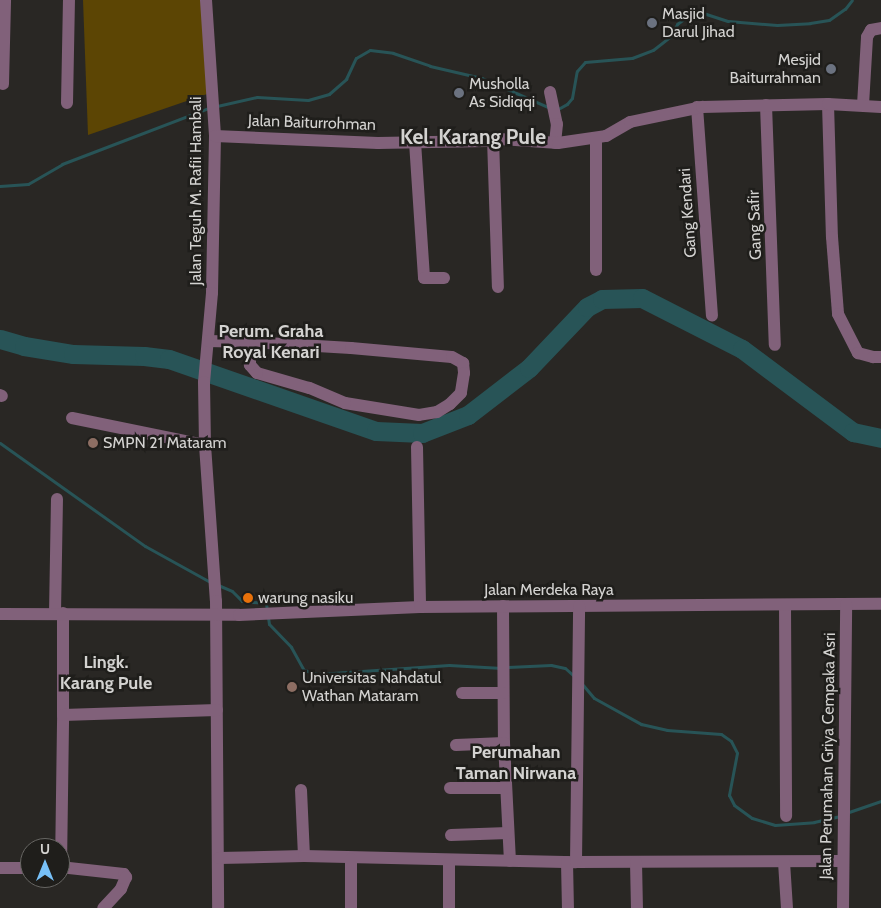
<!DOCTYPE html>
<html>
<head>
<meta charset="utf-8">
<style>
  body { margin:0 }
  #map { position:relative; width:881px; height:908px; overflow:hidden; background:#292724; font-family:Cabin,sans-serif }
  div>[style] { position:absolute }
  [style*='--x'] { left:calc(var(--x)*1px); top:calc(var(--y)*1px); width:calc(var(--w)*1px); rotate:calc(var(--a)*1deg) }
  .green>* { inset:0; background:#5c4504 }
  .stream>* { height:3px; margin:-1.5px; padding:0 1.5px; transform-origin:1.5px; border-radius:1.5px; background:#285457 }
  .river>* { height:19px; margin:-9.5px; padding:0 9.5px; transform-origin:9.5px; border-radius:9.5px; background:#285457 }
  .minor>* { height:12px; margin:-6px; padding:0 6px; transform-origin:6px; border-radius:6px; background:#81617a }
  .dots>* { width:14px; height:14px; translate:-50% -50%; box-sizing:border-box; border:2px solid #1f1e1b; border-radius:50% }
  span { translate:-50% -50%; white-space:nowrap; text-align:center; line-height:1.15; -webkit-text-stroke:5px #1f1e1b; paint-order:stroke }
  .poi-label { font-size:16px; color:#d3d2d0 }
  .left { translate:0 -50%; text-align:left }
  .right { translate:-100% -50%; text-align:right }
  .street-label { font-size:16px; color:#d3d2d0 }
  .neighbourhood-label { font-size:18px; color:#d3d2d0; font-weight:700 }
  .district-label { font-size:21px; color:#d3d2d0; font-weight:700 }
  .north { position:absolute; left:20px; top:838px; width:50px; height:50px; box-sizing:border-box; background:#1f1e1b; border:1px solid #676663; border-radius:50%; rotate:0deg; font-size:14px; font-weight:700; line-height:20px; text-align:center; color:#d3d2d0 }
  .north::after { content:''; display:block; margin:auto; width:18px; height:22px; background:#77c0f7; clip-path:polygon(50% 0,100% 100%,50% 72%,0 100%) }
</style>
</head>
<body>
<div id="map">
  <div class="green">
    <div style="clip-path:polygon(83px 0,202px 0,207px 94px,88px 135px)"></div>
  </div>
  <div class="stream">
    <div style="--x:217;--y:106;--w:41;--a:-12.7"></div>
    <div style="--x:257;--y:97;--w:51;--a:3.4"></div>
    <div style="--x:308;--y:100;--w:22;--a:-16"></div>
    <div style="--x:329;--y:94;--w:23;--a:-41"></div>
    <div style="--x:346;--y:79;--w:23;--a:-65"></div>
    <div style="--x:356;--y:58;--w:16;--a:-30"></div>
    <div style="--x:370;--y:50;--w:23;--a:7"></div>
    <div style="--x:393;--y:53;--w:39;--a:19"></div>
    <div style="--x:430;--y:66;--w:53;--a:13"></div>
    <div style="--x:482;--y:78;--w:74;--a:23.8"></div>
    <div style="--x:558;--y:109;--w:10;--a:-29"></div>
    <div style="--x:567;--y:104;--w:8;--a:-50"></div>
    <div style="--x:572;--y:98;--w:27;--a:-80"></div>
    <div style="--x:577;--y:71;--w:12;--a:-48"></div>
    <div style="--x:585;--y:62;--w:47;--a:-4.9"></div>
    <div style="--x:632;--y:58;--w:22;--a:-21"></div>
    <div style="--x:653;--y:50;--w:23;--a:-38"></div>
    <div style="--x:671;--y:36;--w:13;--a:-63"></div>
    <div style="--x:677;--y:24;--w:15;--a:-37"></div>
    <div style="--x:689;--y:15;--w:11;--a:-15"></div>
    <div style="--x:700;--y:12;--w:29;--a:18"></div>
    <div style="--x:728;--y:21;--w:49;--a:4.7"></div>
    <div style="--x:777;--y:25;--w:33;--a:-3"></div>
    <div style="--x:810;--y:23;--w:19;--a:-9"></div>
    <div style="--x:829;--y:20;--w:19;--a:-35"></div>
    <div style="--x:845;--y:9;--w:11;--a:-52"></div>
    <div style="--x:0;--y:186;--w:28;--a:-4"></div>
    <div style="--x:28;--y:184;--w:39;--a:-30"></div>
    <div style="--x:62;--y:164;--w:160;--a:-20.9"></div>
    <div style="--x:0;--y:443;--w:178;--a:35.4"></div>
    <div style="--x:145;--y:546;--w:77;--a:28.9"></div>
    <div style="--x:218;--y:585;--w:15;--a:23"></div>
    <div style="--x:232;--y:591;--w:14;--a:45"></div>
    <div style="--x:242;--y:601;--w:24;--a:5"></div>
    <div style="--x:266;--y:603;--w:8;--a:83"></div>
    <div style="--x:268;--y:617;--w:7;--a:82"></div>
    <div style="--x:269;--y:624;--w:32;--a:46"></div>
    <div style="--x:291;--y:647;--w:26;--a:61"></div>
    <div style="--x:304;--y:670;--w:15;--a:16"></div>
    <div style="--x:318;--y:674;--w:131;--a:-3.9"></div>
    <div style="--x:449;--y:665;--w:53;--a:3.2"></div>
    <div style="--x:508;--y:667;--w:43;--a:-2.7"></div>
    <div style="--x:551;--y:665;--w:14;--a:12"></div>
    <div style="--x:565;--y:668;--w:13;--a:42"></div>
    <div style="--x:583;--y:685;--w:17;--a:50"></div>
    <div style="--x:594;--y:698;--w:54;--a:29"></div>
    <div style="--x:641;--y:724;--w:27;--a:13"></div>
    <div style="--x:667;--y:730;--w:54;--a:4.2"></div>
    <div style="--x:721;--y:734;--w:12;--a:35"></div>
    <div style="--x:731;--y:741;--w:13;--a:63"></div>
    <div style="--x:737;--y:753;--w:43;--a:100.8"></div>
    <div style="--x:729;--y:795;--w:11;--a:63"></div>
    <div style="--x:734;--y:805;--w:22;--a:36"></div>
    <div style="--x:752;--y:818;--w:24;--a:17"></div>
    <div style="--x:775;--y:825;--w:39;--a:-4"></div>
    <div style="--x:814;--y:822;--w:28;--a:-13"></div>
    <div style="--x:846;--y:813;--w:37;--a:-19"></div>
  </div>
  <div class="river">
    <div style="--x:0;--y:339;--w:25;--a:16"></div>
    <div style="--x:24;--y:346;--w:50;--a:9.3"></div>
    <div style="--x:73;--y:354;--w:71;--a:1.6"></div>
    <div style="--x:144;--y:356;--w:25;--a:7"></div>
    <div style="--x:169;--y:359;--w:219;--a:19.2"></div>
    <div style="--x:376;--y:431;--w:46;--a:2.5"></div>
    <div style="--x:422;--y:433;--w:49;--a:-21.4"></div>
    <div style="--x:468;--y:415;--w:77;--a:-37.6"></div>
    <div style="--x:529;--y:368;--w:84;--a:-46.4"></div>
    <div style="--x:587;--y:307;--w:17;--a:-28"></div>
    <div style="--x:602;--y:299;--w:40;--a:-1.4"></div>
    <div style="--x:642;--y:298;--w:112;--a:27"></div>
    <div style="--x:742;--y:349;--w:139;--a:36.8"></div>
    <div style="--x:853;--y:432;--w:29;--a:12"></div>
  </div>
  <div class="minor">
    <div style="--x:206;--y:0;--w:136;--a:86.2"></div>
    <div style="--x:215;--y:136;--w:157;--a:91.1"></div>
    <div style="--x:212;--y:293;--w:89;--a:95.1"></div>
    <div style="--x:204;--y:382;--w:63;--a:89.1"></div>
    <div style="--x:205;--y:445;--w:156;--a:86"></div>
    <div style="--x:216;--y:601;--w:307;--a:89.6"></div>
    <div style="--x:3;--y:84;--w:84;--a:-88.6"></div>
    <div style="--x:550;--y:92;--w:33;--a:78"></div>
    <div style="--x:557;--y:124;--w:19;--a:96"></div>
    <div style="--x:67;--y:103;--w:103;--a:-88.9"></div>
    <div style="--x:828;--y:104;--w:133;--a:88.3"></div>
    <div style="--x:832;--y:237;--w:77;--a:85.5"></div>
    <div style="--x:838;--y:314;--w:44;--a:62.9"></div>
    <div style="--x:858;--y:353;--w:16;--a:15"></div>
    <div style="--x:873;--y:357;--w:8;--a:0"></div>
    <div style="--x:766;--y:105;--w:240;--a:87.9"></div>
    <div style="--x:863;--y:105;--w:68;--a:-86.6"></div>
    <div style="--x:867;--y:37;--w:8;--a:-60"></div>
    <div style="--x:871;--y:30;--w:10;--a:-11"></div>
    <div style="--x:697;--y:107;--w:209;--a:85.9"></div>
    <div style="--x:215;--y:136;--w:163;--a:2.5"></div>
    <div style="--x:378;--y:143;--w:109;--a:-1.1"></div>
    <div style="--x:487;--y:141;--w:13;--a:-9"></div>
    <div style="--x:500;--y:139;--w:58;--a:3.9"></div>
    <div style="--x:558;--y:143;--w:49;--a:-8.3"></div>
    <div style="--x:606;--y:136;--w:28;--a:-30"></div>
    <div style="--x:630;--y:122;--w:74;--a:-11.8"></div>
    <div style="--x:702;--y:107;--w:126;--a:-1.4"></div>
    <div style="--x:828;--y:104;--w:53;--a:3.2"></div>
    <div style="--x:596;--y:138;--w:132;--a:90"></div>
    <div style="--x:493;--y:139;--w:148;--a:88.1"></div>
    <div style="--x:415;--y:142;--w:136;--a:86.2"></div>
    <div style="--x:424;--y:278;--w:20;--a:0"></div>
    <div style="--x:208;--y:341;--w:42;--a:1.4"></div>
    <div style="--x:250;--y:342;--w:101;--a:3.4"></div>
    <div style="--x:351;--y:348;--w:101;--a:5.1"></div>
    <div style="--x:452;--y:357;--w:13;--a:29"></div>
    <div style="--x:463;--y:363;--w:10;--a:84"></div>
    <div style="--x:464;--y:373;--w:20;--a:99"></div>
    <div style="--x:461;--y:393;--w:16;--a:135"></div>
    <div style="--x:450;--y:404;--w:15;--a:148"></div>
    <div style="--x:437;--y:412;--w:18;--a:171"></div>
    <div style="--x:419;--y:415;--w:75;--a:-170.8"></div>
    <div style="--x:345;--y:403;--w:39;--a:-157"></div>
    <div style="--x:309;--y:388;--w:54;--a:-163.9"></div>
    <div style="--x:257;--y:373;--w:11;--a:-131"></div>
    <div style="--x:250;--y:365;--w:23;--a:-90"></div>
    <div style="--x:0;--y:395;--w:2;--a:27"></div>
    <div style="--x:72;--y:418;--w:136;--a:11.5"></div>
    <div style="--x:417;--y:447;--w:160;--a:88.9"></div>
    <div style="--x:785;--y:605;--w:211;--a:89.7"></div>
    <div style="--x:503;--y:606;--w:137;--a:89.6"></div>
    <div style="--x:504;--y:743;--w:118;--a:87.1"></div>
    <div style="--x:55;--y:613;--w:114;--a:-89"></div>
    <div style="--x:63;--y:613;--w:102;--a:90"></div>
    <div style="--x:0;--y:614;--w:239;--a:0.2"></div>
    <div style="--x:239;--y:615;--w:181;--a:-2.5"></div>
    <div style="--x:420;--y:607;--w:461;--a:-0.4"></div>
    <div style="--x:462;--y:693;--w:41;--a:0"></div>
    <div style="--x:456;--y:745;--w:48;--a:-2.4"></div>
    <div style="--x:450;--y:788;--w:56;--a:0"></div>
    <div style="--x:301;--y:790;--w:66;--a:87.4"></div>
    <div style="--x:451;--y:835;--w:57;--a:-2"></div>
    <div style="--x:219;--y:858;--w:85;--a:-1.3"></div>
    <div style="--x:304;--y:856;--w:272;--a:1.3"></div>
    <div style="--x:576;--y:862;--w:267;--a:-0.2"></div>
    <div style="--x:351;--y:859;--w:49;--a:90"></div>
    <div style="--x:567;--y:862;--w:46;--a:88.8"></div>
    <div style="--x:576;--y:862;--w:256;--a:-89.3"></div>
    <div style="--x:636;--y:862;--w:46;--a:88.8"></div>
    <div style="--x:784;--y:862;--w:46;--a:86.3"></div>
    <div style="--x:60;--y:867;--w:64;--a:6.2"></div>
    <div style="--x:124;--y:874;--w:4;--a:56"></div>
    <div style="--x:126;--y:877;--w:13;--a:113"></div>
    <div style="--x:121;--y:889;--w:26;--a:133"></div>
    <div style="--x:61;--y:867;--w:152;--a:-89.2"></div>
    <div style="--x:63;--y:715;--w:154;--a:-1.9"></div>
    <div style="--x:0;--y:868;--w:30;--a:0"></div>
    <div style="--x:449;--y:908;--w:48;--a:-90"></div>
    <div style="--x:843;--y:908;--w:304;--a:-89.4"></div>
  </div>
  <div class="dots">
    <div style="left:652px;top:23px;background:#6b7280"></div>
    <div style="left:831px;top:69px;background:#6b7280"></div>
    <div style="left:459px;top:93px;background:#6b7280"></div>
    <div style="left:93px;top:443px;background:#8d6e63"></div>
    <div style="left:248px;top:598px;background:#e8710a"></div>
    <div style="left:292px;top:687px;background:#8d6e63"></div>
  </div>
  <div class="poi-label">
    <span class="left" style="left:662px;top:23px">Masjid<br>Darul Jihad</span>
    <span class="right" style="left:821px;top:69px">Mesjid<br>Baiturrahman</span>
    <span class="left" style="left:469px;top:93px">Musholla<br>As Sidiqqi</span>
    <span class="left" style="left:103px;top:443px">SMPN 21 Mataram</span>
    <span class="left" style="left:258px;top:598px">warung nasiku</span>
    <span class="left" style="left:302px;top:687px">Universitas Nahdatul<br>Wathan Mataram</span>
  </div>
  <div class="street-label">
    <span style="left:312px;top:123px;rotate:2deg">Jalan Baiturrohman</span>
    <span style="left:196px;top:191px;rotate:-90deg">Jalan Teguh M. Rafii Hambali</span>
    <span style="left:688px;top:213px;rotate:-94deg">Gang Kendari</span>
    <span style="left:755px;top:225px;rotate:-92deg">Gang Safir</span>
    <span style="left:549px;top:590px">Jalan Merdeka Raya</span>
    <span style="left:828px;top:756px;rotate:-89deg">Jalan Perumahan Griya Cempaka Asri</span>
  </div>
  <div class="neighbourhood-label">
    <span style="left:271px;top:342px">Perum. Graha<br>Royal Kenari</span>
    <span style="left:106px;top:673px">Lingk.<br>Karang Pule</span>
    <span style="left:516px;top:763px">Perumahan<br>Taman Nirwana</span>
  </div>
  <div class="district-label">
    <span style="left:473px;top:137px">Kel. Karang Pule</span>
  </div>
  <div class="north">U</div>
</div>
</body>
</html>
